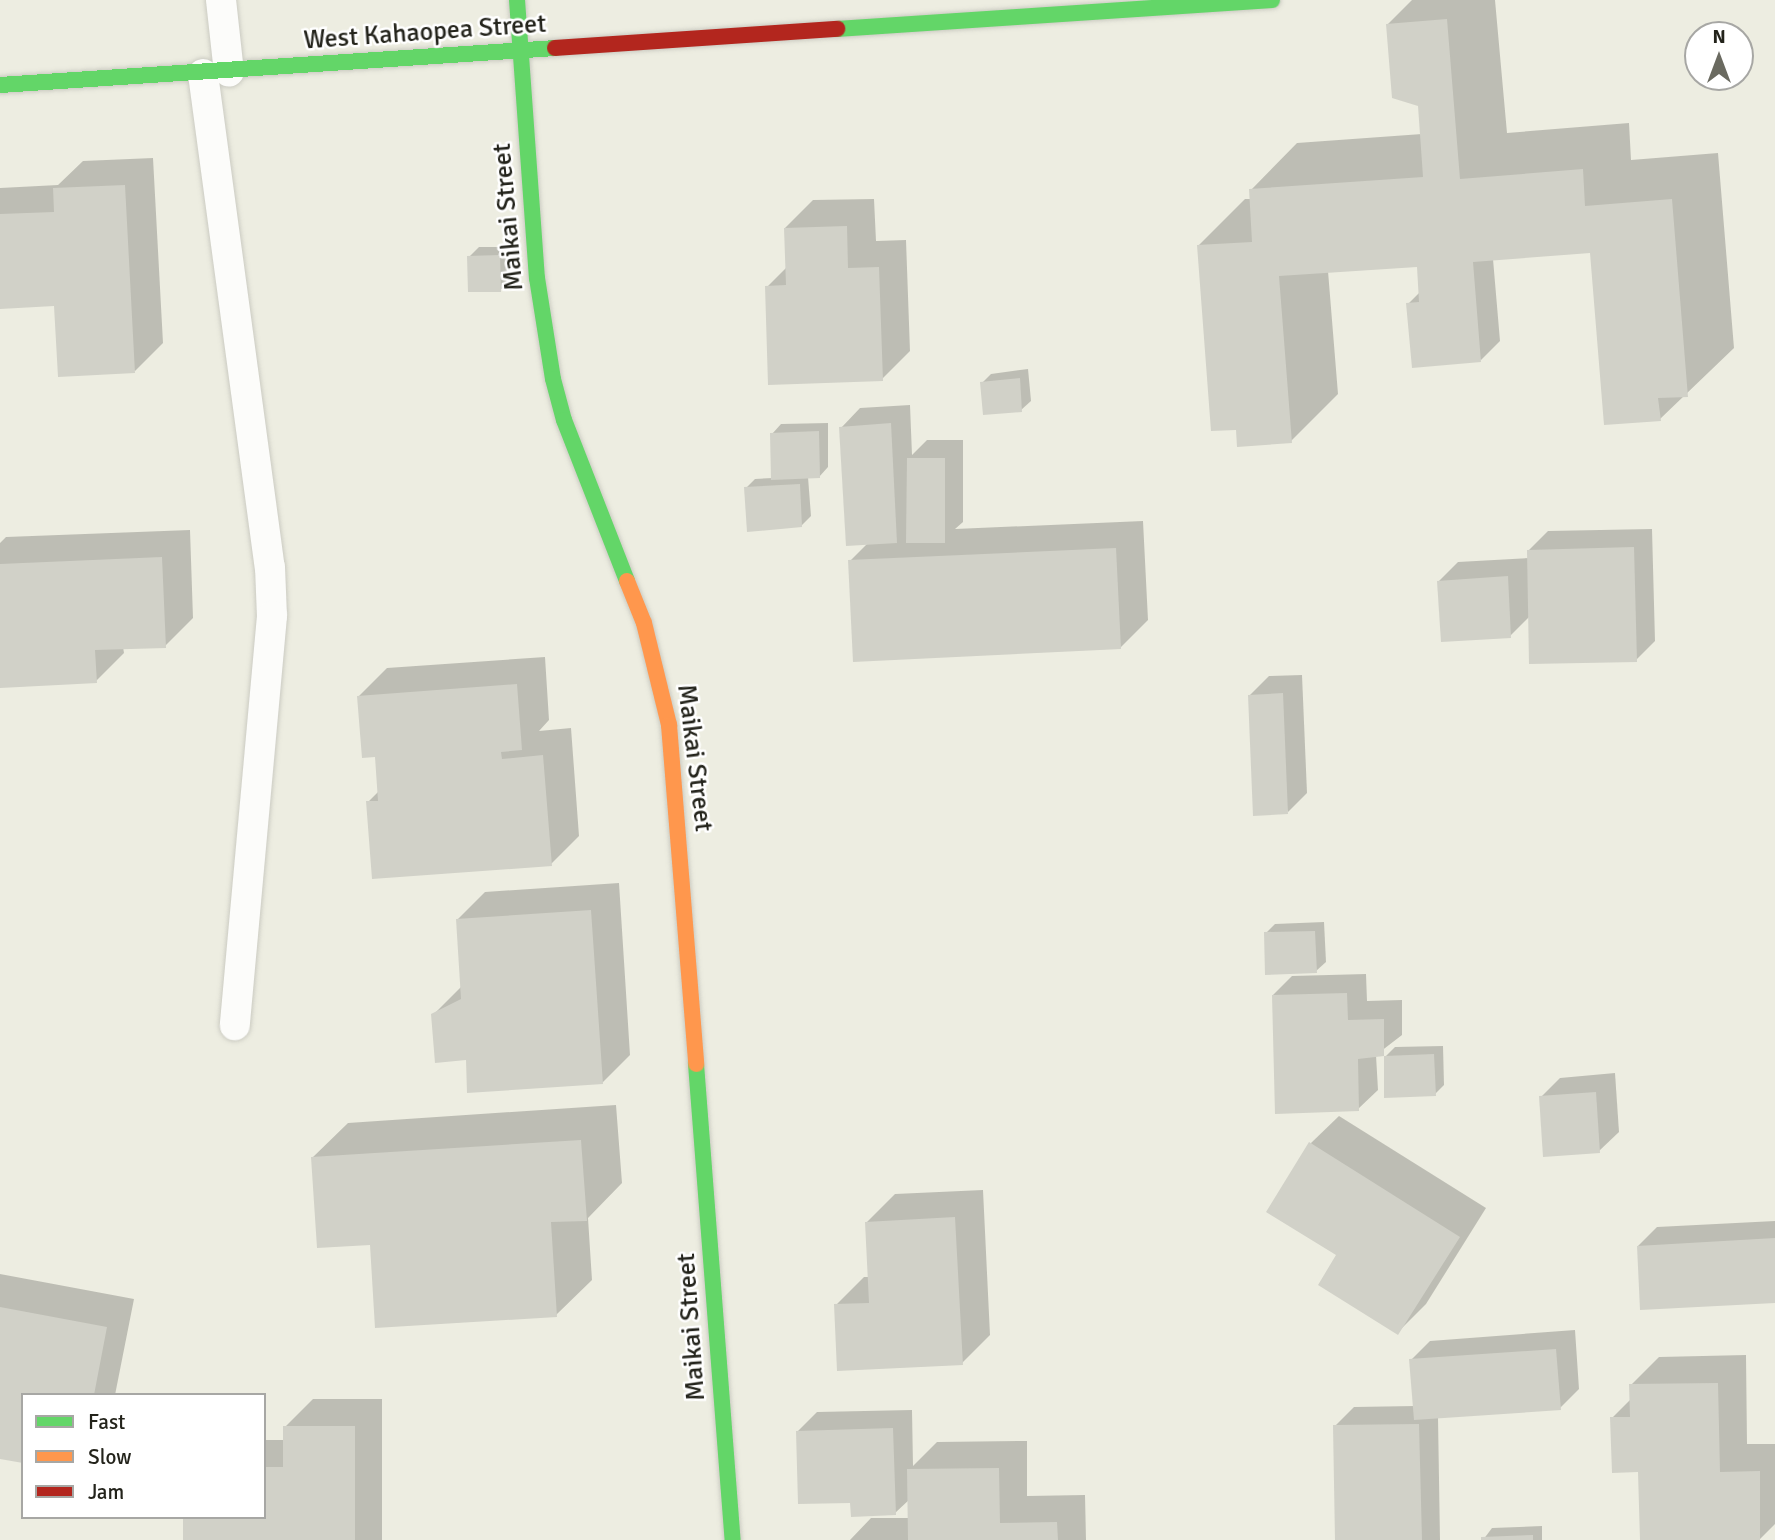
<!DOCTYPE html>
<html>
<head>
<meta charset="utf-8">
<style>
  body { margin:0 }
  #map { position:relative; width:1775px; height:1540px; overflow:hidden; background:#edede1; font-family:Signika,sans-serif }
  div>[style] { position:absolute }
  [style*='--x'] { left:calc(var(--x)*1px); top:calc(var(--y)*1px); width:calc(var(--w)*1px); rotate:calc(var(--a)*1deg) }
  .shadow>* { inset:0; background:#0003 }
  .building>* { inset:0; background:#d1d1c8 }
  .roads { filter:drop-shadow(0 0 2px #cbcbc2) drop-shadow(0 0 2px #cbcbc2) }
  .lane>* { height:30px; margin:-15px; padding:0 15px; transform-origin:15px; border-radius:15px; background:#fcfcfa }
  .fast>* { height:16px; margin:-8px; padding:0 8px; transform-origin:8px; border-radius:8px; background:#63d668 }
  .slow>* { height:16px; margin:-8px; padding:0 8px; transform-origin:8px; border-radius:8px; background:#ff974d }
  .jam>* { height:16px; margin:-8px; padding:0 8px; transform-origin:8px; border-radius:8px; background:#b3261e }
  span { translate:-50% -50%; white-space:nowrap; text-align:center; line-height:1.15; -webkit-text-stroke:5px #fff; paint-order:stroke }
  .street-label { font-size:26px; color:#23231b }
  .legend { position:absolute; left:21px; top:1393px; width:245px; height:126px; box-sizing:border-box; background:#fff; border:2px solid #a7a7a4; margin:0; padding:9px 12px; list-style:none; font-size:21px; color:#23231b }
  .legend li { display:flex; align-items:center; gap:14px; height:35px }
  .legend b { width:35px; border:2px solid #a7a7a4 }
  .north { position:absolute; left:1684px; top:21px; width:70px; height:70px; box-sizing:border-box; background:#fff; border:2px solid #a7a7a4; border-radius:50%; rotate:0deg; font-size:19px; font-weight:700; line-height:28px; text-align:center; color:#23231b }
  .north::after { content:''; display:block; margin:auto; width:24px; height:32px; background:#6a6a60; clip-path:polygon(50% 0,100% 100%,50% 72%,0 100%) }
</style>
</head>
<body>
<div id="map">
  <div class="shadow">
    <div style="clip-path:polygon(1412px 0,1495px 0,1507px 133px,1629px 123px,1631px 160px,1718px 153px,1734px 348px,1660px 419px,1592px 251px,1493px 259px,1500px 341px,1481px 360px,1408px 304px,1420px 292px,1422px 264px,1328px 271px,1338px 394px,1291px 441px,1238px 428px,1198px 246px,1245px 199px,1251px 199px,1251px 190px,1297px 143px,1422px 134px,1420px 104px,1388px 24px)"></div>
    <div style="clip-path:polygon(153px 158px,163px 343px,135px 371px,56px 304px,0 307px,0 188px,58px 185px,83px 161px)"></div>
    <div style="clip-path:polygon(874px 199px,876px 241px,906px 240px,910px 351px,882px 379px,767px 287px,787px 267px,785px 228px,813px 200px)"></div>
    <div style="clip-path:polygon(479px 247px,509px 247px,510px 281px,500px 290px,469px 257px)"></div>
    <div style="clip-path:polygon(1028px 369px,1031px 401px,1021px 410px,982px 383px,991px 374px)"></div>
    <div style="clip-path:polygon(910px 405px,912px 455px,927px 440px,963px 440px,963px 522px,955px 529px,1143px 521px,1148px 620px,1120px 648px,850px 561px,868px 543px,841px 428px,860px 408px)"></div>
    <div style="clip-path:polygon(828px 423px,828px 467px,819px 477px,808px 477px,811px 516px,801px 526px,746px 488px,755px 479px,773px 478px,772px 434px,781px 424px)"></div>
    <div style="clip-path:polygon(1652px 529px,1655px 641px,1636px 660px,1530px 616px,1510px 636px,1439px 581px,1458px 562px,1529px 558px,1529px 550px,1548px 531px)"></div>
    <div style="clip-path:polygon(190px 530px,193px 618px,165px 646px,123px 647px,124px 653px,96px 681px,0 686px,0 543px,6px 537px)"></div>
    <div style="clip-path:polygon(545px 657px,549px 720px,539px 731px,571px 728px,579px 836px,551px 864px,368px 802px,379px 791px,376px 755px,359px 696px,387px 668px)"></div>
    <div style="clip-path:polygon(1302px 675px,1307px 793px,1288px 812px,1250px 695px,1269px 676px)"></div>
    <div style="clip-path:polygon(619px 883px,630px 1055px,602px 1083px,467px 1059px,433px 1015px,462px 986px,457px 920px,485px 892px)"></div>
    <div style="clip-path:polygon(1324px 922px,1326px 962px,1316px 971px,1266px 933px,1275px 924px)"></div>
    <div style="clip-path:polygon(1366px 974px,1367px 1001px,1402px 1000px,1402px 1035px,1376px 1055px,1378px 1090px,1358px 1109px,1273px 995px,1292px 976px)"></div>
    <div style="clip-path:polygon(1443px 1046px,1444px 1085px,1435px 1094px,1385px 1057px,1395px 1047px)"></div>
    <div style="clip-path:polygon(1615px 1073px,1619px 1132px,1599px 1151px,1541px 1097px,1560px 1078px)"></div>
    <div style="clip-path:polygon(616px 1105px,622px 1183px,588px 1218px,592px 1280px,556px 1315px,371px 1243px,312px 1158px,348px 1123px)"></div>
    <div style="clip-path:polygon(1339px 1116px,1486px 1208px,1426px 1304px,1398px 1332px,1339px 1255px,1311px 1143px)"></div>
    <div style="clip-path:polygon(983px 1190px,990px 1335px,962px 1363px,836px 1305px,864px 1277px,870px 1277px,867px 1222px,895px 1194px)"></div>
    <div style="clip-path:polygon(1775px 1221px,1775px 1301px,1638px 1246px,1657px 1227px)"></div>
    <div style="clip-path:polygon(0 1274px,134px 1299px,115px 1395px,23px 1395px,0 1457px)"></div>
    <div style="clip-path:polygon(1575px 1330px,1579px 1389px,1560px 1408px,1438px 1417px,1440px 1540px,1337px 1540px,1335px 1426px,1354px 1407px,1415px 1406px,1411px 1360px,1430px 1341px)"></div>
    <div style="clip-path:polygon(1746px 1355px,1747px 1444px,1775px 1444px,1775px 1524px,1760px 1539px,1642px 1540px,1640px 1471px,1612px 1418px,1631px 1399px,1631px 1385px,1659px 1357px)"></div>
    <div style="clip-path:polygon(313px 1399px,382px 1399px,382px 1540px,184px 1540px,264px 1517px,264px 1440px,285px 1440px,285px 1427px)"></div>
    <div style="clip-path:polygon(912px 1410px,913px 1466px,937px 1442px,1027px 1441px,1027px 1496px,1085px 1495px,1086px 1540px,850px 1540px,871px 1518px,910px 1518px,910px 1499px,895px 1513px,852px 1501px,798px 1431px,817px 1412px)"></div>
    <div style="clip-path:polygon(1542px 1526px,1542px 1540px,1483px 1540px,1492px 1528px)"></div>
  </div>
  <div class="building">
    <div style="clip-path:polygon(1447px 19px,1460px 179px,1583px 169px,1585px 206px,1672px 199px,1688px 397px,1658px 398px,1661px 421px,1604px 425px,1590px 253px,1473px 262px,1481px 362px,1412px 368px,1406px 303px,1419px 302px,1417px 267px,1279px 276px,1292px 443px,1237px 447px,1236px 430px,1211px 431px,1197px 245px,1252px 242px,1249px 189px,1423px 177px,1418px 106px,1392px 98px,1386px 24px)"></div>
    <div style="clip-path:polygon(125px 185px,135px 373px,58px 377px,54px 306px,0 309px,0 214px,54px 212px,53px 188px)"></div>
    <div style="clip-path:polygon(847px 226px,848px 268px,879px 267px,883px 381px,768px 385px,765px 286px,786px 285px,784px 228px)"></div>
    <div style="clip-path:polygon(500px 255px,501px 292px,468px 292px,467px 256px)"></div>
    <div style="clip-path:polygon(1020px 378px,1022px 412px,983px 415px,980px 382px)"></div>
    <div style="clip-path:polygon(891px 423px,897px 543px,846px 546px,839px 427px)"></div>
    <div style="clip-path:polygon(819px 431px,820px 478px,771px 480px,770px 433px)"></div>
    <div style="clip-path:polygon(907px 458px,945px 458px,945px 543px,906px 543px)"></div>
    <div style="clip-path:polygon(800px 484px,802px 527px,747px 532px,744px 487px)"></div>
    <div style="clip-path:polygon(1634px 547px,1637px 662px,1529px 664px,1527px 550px)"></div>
    <div style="clip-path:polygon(1116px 548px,1121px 649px,853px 662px,848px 560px)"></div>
    <div style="clip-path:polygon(162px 557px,166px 648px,95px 650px,97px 683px,0 688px,0 564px)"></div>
    <div style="clip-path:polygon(1508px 576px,1511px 638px,1441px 642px,1437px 581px)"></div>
    <div style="clip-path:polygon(517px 684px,522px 750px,501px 752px,502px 759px,543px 755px,552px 866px,372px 879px,366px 801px,378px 801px,375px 757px,362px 758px,357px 696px)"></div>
    <div style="clip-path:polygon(1283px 693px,1288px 814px,1253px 816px,1248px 695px)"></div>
    <div style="clip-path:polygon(591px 910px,603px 1084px,467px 1093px,466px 1060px,435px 1063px,431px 1014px,461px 999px,456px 919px)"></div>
    <div style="clip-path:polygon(1315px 931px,1317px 973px,1265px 975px,1264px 932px)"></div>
    <div style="clip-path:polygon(1347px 993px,1348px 1020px,1384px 1019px,1384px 1056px,1358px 1059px,1359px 1111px,1275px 1114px,1272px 995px)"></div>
    <div style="clip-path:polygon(1434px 1054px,1436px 1096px,1384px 1098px,1384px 1056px)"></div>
    <div style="clip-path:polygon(1596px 1092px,1600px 1153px,1543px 1157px,1539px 1096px)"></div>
    <div style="clip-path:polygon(581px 1140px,587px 1221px,551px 1222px,557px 1317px,375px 1328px,370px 1245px,317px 1248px,311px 1157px)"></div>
    <div style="clip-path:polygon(1309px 1142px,1460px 1237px,1398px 1335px,1318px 1285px,1336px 1255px,1266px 1212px)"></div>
    <div style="clip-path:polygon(955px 1217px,963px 1365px,837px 1371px,834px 1304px,869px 1303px,865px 1222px)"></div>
    <div style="clip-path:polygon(1775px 1238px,1775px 1303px,1640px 1310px,1637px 1246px)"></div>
    <div style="clip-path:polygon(0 1307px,107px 1327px,94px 1395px,23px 1395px,23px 1463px,0 1459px)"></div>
    <div style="clip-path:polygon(1556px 1349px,1561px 1410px,1414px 1420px,1409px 1359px)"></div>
    <div style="clip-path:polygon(1718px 1383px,1720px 1472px,1760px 1471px,1760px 1540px,1640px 1540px,1638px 1472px,1612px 1473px,1610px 1417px,1630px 1417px,1629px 1384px)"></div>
    <div style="clip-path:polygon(1419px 1424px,1422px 1540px,1335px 1540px,1333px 1425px)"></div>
    <div style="clip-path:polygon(283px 1426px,355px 1426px,355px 1540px,183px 1540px,183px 1517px,264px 1517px,264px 1467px,283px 1467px)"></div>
    <div style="clip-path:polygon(893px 1428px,896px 1515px,851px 1517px,850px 1503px,798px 1504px,796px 1431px)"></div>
    <div style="clip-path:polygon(999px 1468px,1000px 1523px,1057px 1522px,1058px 1540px,908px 1540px,907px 1469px)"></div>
    <div style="clip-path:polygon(1533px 1535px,1533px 1540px,1481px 1540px,1481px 1537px)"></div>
  </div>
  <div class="roads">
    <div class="lane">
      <div style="--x:221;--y:0;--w:72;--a:83.7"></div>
      <div style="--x:203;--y:74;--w:498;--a:82.3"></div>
      <div style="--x:270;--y:567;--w:49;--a:87.7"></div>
      <div style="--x:272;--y:616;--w:411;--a:95.2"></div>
    </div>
    <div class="fast">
      <div style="--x:517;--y:0;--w:279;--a:85.9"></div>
      <div style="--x:537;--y:278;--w:102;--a:81"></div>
      <div style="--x:553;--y:379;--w:42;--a:75"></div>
      <div style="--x:564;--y:420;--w:173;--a:68.6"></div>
      <div style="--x:837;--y:29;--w:436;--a:-3.8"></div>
      <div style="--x:0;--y:85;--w:556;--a:-3.81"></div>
      <div style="--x:696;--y:1064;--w:477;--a:85.6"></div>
    </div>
    <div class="slow">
      <div style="--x:627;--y:581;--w:45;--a:68"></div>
      <div style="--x:644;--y:623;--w:105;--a:76.2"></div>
      <div style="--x:669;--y:725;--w:340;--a:85.4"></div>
    </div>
    <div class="jam">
      <div style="--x:555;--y:48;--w:283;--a:-3.9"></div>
    </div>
  </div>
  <div class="street-label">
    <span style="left:425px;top:33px;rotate:-4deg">West Kahaopea Street</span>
    <span style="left:509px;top:217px;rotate:-95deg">Maikai Street</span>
    <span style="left:694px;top:758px;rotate:83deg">Maikai Street</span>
    <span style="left:692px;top:1327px;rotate:-94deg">Maikai Street</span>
  </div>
  <ul class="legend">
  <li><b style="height:9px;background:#63d668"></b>Fast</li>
  <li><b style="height:9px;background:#ff974d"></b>Slow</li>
  <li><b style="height:9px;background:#b3261e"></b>Jam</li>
  </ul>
  <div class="north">N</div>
</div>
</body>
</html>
